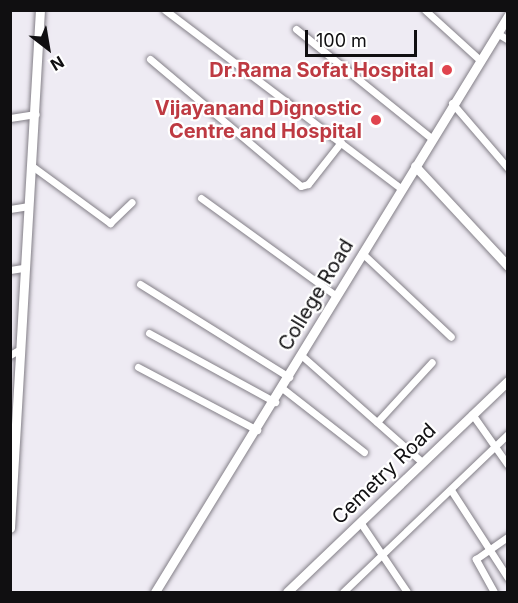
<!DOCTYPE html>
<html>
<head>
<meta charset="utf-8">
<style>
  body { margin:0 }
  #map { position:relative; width:518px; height:603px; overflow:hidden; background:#eeebf3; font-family:Inter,sans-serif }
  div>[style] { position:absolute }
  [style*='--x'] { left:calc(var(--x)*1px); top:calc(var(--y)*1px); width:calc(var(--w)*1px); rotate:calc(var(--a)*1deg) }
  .roads { filter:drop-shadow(0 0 2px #837f87) drop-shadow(0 0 2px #837f87) }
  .minor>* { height:7px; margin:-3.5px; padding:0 3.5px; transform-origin:3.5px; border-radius:3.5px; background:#fff }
  .tertiary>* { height:9px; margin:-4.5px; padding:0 4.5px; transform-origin:4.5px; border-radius:4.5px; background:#fff }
  .dots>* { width:16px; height:16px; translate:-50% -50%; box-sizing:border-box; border:3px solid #fff; border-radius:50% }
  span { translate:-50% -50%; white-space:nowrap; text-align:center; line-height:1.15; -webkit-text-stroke:4.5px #fff; paint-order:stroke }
  .health-label { font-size:20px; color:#be3a42; font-weight:700 }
  .right { translate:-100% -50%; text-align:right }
  .street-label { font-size:20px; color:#100f11 }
  .frame { position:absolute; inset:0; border:12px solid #100f11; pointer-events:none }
  .north { position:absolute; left:18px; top:18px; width:60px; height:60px; -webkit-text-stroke:4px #fff; paint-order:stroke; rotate:149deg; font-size:16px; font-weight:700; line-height:24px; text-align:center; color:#100f11 }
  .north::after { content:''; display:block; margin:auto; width:21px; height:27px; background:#100f11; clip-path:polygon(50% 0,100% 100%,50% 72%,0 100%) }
  .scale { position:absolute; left:305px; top:30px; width:112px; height:27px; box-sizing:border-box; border:3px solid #100f11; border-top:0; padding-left:8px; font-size:18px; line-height:21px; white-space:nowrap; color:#100f11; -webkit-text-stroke:4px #fff; paint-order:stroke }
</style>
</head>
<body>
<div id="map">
  <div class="roads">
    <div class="minor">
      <div style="--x:165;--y:10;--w:297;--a:37.1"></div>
      <div style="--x:425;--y:10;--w:74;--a:42.3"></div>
      <div style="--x:296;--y:29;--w:174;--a:38.9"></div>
      <div style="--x:497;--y:33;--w:13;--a:32"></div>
      <div style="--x:150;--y:59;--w:197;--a:40.1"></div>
      <div style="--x:301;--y:186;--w:7;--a:-16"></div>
      <div style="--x:308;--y:184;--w:53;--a:-51.8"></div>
      <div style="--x:452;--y:103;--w:86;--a:49.3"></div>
      <div style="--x:10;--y:118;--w:26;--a:-9"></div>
      <div style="--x:32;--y:166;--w:97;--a:36.2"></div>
      <div style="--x:110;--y:223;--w:30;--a:-44"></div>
      <div style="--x:201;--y:198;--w:165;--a:35.9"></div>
      <div style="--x:10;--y:209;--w:19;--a:-9"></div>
      <div style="--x:362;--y:253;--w:122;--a:43.3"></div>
      <div style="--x:10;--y:270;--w:13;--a:-9"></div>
      <div style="--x:140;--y:284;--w:176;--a:32"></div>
      <div style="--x:149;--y:333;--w:144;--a:28.7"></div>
      <div style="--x:10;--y:355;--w:8;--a:-30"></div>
      <div style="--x:301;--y:355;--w:162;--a:41.5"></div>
      <div style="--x:138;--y:367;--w:135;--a:27.9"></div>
      <div style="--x:282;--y:388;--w:104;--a:38"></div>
      <div style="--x:472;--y:414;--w:62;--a:54.8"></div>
      <div style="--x:377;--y:422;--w:81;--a:-47.5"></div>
      <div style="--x:451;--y:490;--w:105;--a:57.1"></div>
      <div style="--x:360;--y:522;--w:84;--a:56.1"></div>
      <div style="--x:343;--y:592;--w:228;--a:-43.8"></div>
      <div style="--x:494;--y:592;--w:38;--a:-119"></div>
      <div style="--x:476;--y:559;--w:39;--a:-35"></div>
    </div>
    <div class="tertiary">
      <div style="--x:415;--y:166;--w:137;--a:47.1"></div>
      <div style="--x:10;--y:528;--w:519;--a:-86.69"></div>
      <div style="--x:155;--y:592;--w:676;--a:-58.5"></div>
      <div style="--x:287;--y:592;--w:306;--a:-43.7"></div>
    </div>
  </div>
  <div class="dots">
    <div style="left:447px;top:70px;background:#e0444e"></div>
    <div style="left:376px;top:120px;background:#e0444e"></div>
  </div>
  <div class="health-label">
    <span class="right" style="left:434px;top:70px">Dr.Rama Sofat Hospital</span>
    <span class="right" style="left:362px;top:120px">Vijayanand Dignostic<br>Centre and Hospital</span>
  </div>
  <div class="street-label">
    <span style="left:316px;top:295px;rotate:-59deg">College Road</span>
    <span style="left:384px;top:474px;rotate:-44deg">Cemetry Road</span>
  </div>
  <div class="frame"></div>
  <div class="north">N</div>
  <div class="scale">100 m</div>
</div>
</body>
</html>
